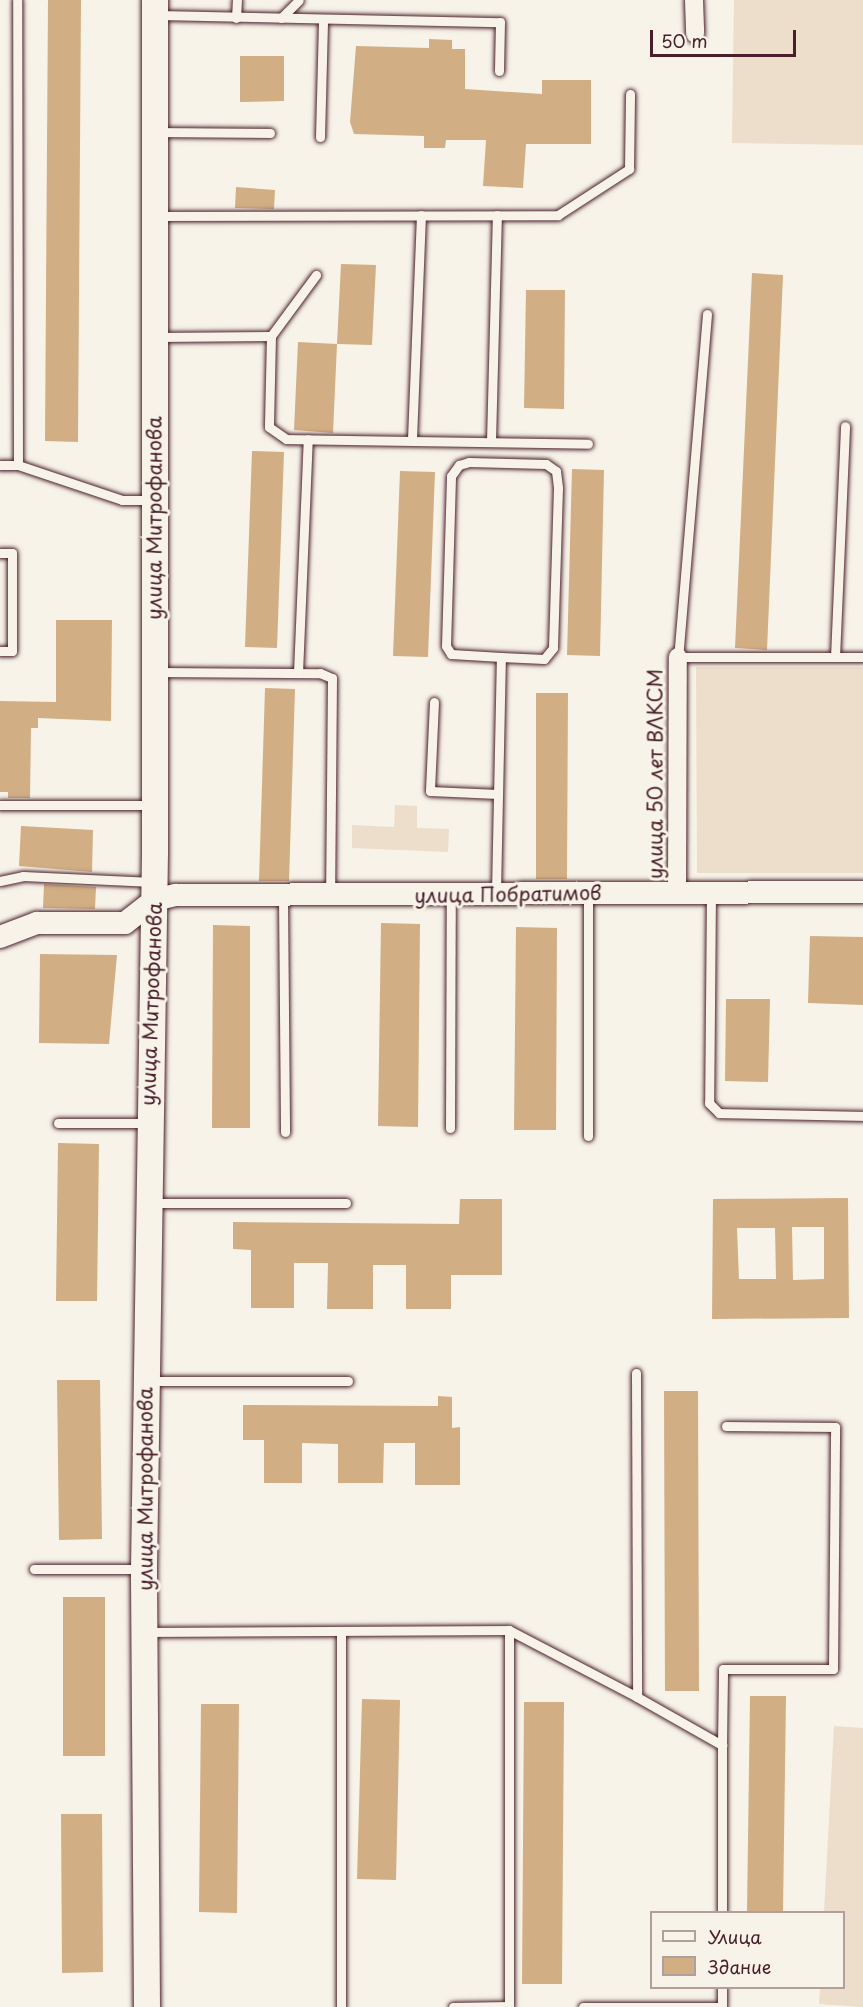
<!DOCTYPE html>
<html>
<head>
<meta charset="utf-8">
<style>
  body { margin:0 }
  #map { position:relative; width:863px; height:2007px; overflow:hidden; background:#f7f3e8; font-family:"Playpen Sans",sans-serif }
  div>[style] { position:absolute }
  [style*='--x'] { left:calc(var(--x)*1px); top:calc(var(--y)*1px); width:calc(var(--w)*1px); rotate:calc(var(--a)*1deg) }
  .built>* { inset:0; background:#ecdeca }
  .building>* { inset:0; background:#d2ae84 }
  .roads { filter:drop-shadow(0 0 2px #4a1f2b) drop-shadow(0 0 2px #4a1f2b) }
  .service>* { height:9px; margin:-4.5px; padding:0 4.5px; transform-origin:4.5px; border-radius:4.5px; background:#f7f3e8 }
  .minor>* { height:18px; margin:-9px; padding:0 9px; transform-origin:9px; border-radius:9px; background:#f7f3e8 }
  .tertiary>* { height:22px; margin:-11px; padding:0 11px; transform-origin:11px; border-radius:11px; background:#f7f3e8 }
  .secondary>* { height:26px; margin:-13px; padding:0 13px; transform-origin:13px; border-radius:13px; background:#f7f3e8 }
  span { translate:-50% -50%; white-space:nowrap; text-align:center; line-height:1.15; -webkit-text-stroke:6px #f7f3e8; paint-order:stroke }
  .street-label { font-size:20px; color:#4a1f2b }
  .legend { position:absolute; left:650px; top:1911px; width:195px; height:78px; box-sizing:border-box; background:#f7f3e8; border:2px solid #b29e9c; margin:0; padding:8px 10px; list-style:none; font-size:18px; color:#4a1f2b }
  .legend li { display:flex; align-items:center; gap:12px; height:30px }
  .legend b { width:30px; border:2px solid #b29e9c }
  .scale { position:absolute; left:650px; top:30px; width:146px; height:27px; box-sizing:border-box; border:3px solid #4a1f2b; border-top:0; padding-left:8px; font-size:18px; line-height:21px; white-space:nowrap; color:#4a1f2b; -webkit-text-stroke:4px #f7f3e8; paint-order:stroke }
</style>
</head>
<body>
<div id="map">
  <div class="built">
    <div style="clip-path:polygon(734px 0,863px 0,863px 145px,732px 143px)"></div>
    <div style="clip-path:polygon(696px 667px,863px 667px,863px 873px,697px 873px)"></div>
    <div style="clip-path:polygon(395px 805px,417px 806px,417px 828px,449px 829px,448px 852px,352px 848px,352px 825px,394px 827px)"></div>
    <div style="clip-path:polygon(834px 1726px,863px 1728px,863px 2007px,819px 2004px,820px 1988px,844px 1988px,844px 1912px,824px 1912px)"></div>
  </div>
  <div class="building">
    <div style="clip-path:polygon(48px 0,81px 0,78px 442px,45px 441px)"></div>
    <div style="clip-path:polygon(429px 39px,452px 40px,452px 49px,465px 49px,465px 89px,542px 94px,542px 80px,591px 80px,591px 144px,526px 144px,523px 188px,483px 186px,486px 140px,446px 140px,445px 148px,424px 148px,424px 136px,354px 134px,350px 122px,356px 46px,429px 48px)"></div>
    <div style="clip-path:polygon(240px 56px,284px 56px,284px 101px,240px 102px)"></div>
    <div style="clip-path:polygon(236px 187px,275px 190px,274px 209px,235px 208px)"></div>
    <div style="clip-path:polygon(341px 264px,376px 265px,372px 345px,337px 344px)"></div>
    <div style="clip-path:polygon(752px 273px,783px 275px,767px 650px,735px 648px)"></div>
    <div style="clip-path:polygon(526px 290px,565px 290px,564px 409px,524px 408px)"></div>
    <div style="clip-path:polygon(298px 342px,337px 344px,333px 433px,294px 430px)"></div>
    <div style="clip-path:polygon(252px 451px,284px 452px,277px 648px,245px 647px)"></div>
    <div style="clip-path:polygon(572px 469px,604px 470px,600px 656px,567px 655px)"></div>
    <div style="clip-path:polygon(400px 471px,435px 472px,428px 657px,393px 656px)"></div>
    <div style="clip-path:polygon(56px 620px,112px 620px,111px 721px,38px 718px,38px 728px,31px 728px,30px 798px,8px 798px,8px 792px,0 792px,0 701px,56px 702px)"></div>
    <div style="clip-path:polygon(265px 688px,295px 689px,289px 881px,259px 881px)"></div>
    <div style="clip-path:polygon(536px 693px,568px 693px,567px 879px,536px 879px)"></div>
    <div style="clip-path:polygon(21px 826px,93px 830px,92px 872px,19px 866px)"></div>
    <div style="clip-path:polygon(44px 884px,96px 887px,95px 909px,43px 908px)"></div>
    <div style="clip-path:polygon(381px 923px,420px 924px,418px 1127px,378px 1126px)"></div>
    <div style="clip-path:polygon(213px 925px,250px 926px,250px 1128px,212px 1128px)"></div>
    <div style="clip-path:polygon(516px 927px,557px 928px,556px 1130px,514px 1130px)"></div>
    <div style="clip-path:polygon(810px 936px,863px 937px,863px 1005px,808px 1003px)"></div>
    <div style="clip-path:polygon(40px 954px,117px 955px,109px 1044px,39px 1043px)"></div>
    <div style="clip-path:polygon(726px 999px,770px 999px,768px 1082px,725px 1081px)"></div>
    <div style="clip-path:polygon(58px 1143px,99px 1144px,97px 1301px,56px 1301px)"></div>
    <div style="clip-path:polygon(evenodd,848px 1198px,849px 1318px,712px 1319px,713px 1199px,848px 1198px,792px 1227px,824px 1227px,824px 1279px,793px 1280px,792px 1227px,848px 1198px,737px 1228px,775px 1228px,776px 1279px,739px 1279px,737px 1228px)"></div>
    <div style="clip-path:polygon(460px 1199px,502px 1199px,502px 1275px,451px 1275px,451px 1309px,406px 1309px,406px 1265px,373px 1265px,373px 1309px,327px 1309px,328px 1263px,294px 1263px,294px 1308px,251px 1308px,251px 1250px,233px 1249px,233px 1222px,459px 1224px)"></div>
    <div style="clip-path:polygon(57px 1380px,100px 1380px,102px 1539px,59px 1540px)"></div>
    <div style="clip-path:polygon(664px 1391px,698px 1391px,699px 1691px,665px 1691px)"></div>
    <div style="clip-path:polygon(438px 1396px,452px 1397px,452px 1428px,460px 1427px,460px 1485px,415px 1485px,415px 1443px,384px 1443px,383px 1483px,338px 1483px,338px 1444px,302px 1443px,302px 1483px,264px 1483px,264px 1440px,243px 1440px,243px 1405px,438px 1406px)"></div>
    <div style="clip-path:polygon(63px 1597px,105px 1597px,105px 1756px,63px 1756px)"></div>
    <div style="clip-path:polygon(750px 1696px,786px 1696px,783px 1912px,747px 1912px)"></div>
    <div style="clip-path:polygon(362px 1699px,400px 1700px,396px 1880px,357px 1879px)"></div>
    <div style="clip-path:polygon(524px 1702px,564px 1702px,562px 1984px,522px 1984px)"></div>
    <div style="clip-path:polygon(201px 1704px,239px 1704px,237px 1913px,199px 1912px)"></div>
    <div style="clip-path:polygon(61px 1814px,102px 1814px,103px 1972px,62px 1973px)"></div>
  </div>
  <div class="roads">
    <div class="service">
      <div style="--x:158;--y:15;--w:342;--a:1.2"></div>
      <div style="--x:500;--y:22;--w:49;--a:91.2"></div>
      <div style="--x:236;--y:18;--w:18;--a:-87"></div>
      <div style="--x:281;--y:18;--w:25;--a:-45"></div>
      <div style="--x:157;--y:132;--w:113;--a:0.5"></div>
      <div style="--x:320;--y:137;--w:118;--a:-88.5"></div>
      <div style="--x:157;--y:216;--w:401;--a:-0.1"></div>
      <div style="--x:558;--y:215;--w:85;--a:-32.9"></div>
      <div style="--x:629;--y:169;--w:75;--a:-89.2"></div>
      <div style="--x:707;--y:314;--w:344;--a:94.8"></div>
      <div style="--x:678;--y:657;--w:185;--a:0"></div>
      <div style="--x:271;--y:336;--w:91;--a:91.3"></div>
      <div style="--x:269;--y:427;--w:21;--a:35"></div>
      <div style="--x:286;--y:439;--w:302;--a:0.9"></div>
      <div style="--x:157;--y:337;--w:114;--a:-0.5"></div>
      <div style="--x:271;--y:336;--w:76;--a:-53.6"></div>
      <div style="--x:412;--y:439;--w:224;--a:-87.7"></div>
      <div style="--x:491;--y:441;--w:226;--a:-88.5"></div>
      <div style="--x:0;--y:465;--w:18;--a:0"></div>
      <div style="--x:18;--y:465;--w:465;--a:-90.1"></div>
      <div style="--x:18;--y:465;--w:110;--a:18.6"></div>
      <div style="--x:122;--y:500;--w:32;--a:0"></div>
      <div style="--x:0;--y:553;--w:12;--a:0"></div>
      <div style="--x:12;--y:553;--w:98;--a:90"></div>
      <div style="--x:12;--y:651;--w:12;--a:180"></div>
      <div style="--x:835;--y:657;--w:231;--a:-87.5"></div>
      <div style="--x:157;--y:672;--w:163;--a:0.4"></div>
      <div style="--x:320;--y:673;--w:13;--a:23"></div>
      <div style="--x:332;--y:678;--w:215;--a:90.5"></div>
      <div style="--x:298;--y:673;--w:234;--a:-87.6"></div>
      <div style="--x:434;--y:702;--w:89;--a:92.6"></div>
      <div style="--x:430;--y:791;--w:68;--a:2.5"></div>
      <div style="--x:0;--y:805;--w:154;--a:0"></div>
      <div style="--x:0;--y:881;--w:24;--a:-12"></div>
      <div style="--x:23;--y:876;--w:130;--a:2.6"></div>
      <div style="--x:496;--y:892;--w:235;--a:-88.8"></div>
      <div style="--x:501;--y:657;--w:50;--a:-176.6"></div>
      <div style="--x:451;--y:654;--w:9;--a:-122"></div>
      <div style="--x:446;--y:646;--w:170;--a:-88.3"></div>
      <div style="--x:451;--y:476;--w:14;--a:-54"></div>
      <div style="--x:459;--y:465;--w:10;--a:-17"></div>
      <div style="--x:469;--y:462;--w:77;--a:1.5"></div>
      <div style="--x:546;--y:464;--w:12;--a:35"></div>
      <div style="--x:556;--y:471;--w:17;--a:83"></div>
      <div style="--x:558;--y:488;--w:160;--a:91.8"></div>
      <div style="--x:553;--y:648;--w:14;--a:129"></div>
      <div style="--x:544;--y:659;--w:43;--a:-177.3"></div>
      <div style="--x:588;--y:892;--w:244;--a:90"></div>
      <div style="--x:711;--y:893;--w:210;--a:90.5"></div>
      <div style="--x:709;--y:1103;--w:14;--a:45"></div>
      <div style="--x:719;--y:1113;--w:144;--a:1.2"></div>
      <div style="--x:283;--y:897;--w:235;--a:89.5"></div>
      <div style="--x:58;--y:1123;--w:90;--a:0"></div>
      <div style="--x:450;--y:1128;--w:232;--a:-89.8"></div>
      <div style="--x:153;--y:1203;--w:193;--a:0"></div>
      <div style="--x:636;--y:1373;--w:324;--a:89.8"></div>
      <div style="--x:637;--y:1697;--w:98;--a:29.5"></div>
      <div style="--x:722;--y:1745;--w:167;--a:90"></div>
      <div style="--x:148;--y:1381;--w:200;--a:0"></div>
      <div style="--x:34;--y:1569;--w:107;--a:0"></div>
      <div style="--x:147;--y:1632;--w:362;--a:-0.3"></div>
      <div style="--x:509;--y:1630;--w:144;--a:27.6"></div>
      <div style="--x:722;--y:1745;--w:76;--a:-89.2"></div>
      <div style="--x:723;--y:1669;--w:110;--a:0"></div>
      <div style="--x:833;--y:1669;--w:242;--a:-89.5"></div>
      <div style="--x:835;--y:1427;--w:109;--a:-179.5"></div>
      <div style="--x:341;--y:2007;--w:376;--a:-90"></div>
      <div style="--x:453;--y:2007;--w:56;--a:-1"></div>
      <div style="--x:509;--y:2006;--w:376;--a:-90"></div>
      <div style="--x:583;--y:2007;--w:139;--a:0"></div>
      <div style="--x:722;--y:2007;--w:19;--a:-90"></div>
    </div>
    <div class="minor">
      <div style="--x:694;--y:0;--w:34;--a:88"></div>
      <div style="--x:677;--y:891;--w:234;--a:-89.8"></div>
    </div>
    <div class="tertiary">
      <div style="--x:0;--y:937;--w:40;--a:-21"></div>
      <div style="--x:37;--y:923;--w:88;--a:0"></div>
      <div style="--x:125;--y:923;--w:37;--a:-38"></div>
      <div style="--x:154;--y:900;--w:23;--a:-13"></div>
      <div style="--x:176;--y:895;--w:687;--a:-0.25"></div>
    </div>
    <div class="secondary">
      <div style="--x:147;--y:2007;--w:438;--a:-90.4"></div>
      <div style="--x:144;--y:1569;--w:717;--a:-89.12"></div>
      <div style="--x:155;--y:852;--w:852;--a:-90"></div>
    </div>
  </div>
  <div class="street-label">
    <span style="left:154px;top:518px;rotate:-90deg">улица Митрофанова</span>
    <span style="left:655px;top:774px;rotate:-90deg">улица 50 лет ВЛКСМ</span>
    <span style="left:508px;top:894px;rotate:-1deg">улица Побратимов</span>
    <span style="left:151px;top:1004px;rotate:-88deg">улица Митрофанова</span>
    <span style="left:145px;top:1489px;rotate:-90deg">улица Митрофанова</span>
  </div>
  <ul class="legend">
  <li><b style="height:8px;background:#f7f3e8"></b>Улица</li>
  <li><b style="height:16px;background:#d2ae84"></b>Здание</li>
  </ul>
  <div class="scale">50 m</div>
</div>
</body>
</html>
